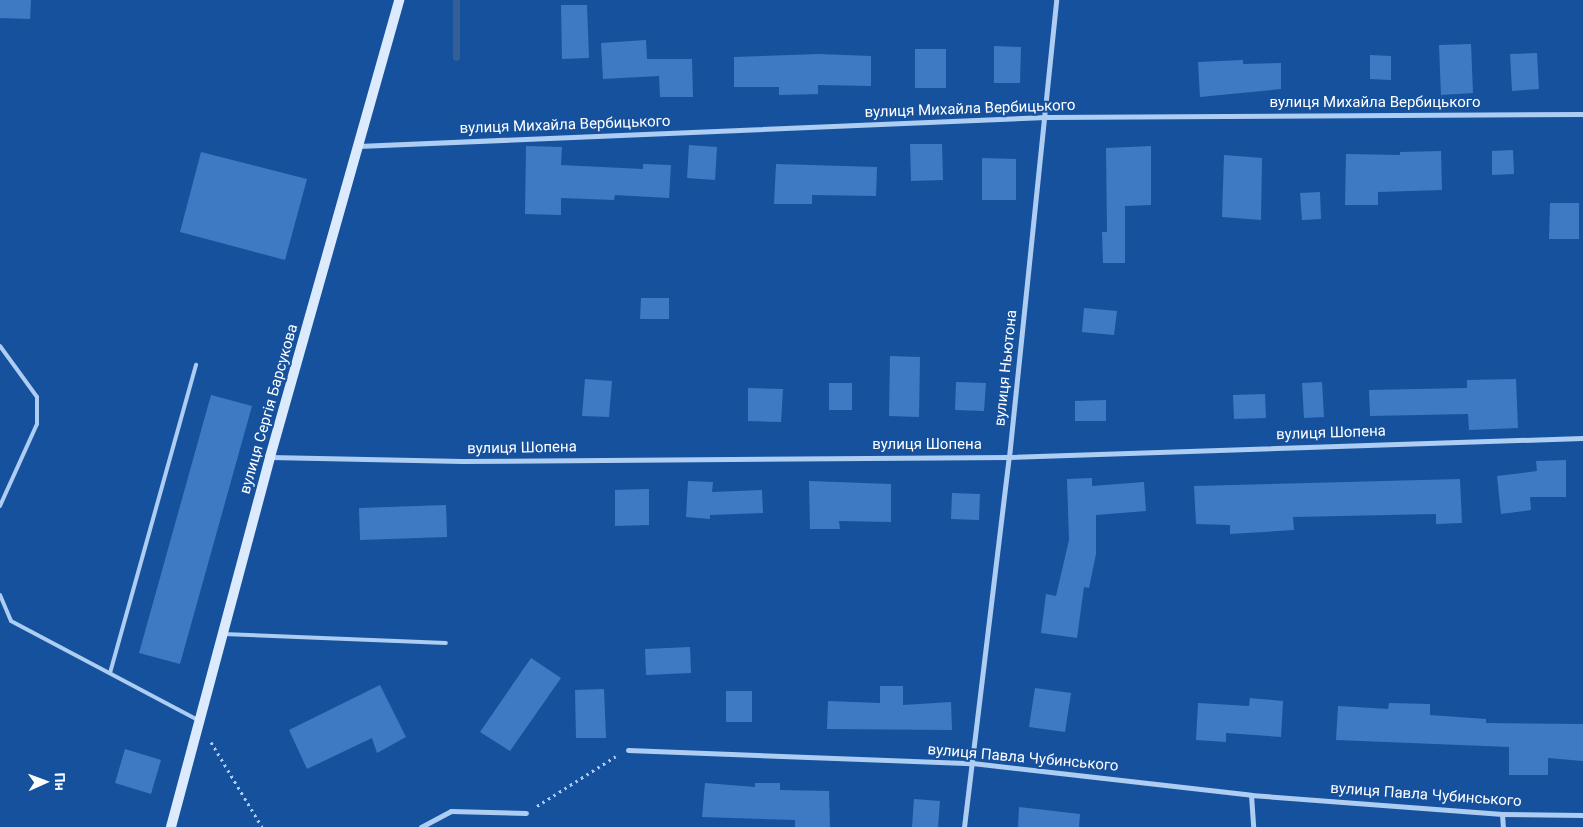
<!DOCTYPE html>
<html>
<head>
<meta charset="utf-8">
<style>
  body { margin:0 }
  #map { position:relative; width:1583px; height:827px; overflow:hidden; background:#16519d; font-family:Roboto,sans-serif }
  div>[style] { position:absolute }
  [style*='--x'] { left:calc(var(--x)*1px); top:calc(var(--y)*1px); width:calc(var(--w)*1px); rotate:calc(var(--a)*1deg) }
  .stream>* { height:7px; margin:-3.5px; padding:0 3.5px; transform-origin:3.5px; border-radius:3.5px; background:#345e96 }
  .building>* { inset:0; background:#3e7ac3 }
  .path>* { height:3px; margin-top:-1.5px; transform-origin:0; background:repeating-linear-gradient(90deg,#adcdf3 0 2.5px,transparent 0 6.5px) }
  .lane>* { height:4px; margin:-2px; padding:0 2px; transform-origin:2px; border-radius:2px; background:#adcdf3 }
  .street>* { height:5px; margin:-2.5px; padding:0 2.5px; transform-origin:2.5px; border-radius:2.5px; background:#adcdf3 }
  .secondary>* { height:10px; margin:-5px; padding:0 5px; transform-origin:5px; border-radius:5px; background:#dceafd }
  span { translate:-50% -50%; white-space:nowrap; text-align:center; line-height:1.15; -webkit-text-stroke:4px #16519d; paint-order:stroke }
  .street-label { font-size:15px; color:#fff }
  .north { position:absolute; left:20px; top:757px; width:50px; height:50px; -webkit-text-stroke:4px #16519d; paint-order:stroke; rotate:88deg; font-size:14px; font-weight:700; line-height:20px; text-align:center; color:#fff }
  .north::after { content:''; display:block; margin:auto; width:18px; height:22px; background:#fff; clip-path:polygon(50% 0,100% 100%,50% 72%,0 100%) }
</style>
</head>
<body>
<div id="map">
  <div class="stream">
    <div style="--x:456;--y:0;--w:57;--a:90"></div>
  </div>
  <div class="building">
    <div style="clip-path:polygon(0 0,31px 0,30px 19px,0 18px)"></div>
    <div style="clip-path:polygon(561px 5px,587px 5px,589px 58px,562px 59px)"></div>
    <div style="clip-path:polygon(646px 40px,647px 59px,692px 59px,693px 97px,660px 97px,659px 76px,603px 79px,601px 43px)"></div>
    <div style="clip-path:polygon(1471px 44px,1473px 93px,1441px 95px,1439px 45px)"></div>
    <div style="clip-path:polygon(994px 46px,1021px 47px,1020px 83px,994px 83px)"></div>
    <div style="clip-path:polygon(915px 49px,946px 49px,946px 88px,915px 88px)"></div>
    <div style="clip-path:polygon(1537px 53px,1539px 89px,1512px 91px,1510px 54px)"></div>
    <div style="clip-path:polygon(819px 54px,871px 56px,871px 86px,818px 85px,818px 94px,779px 95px,779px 87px,734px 87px,734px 57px)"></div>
    <div style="clip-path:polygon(1370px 55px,1391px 56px,1391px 80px,1370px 79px)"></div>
    <div style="clip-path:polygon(1243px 60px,1243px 64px,1281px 63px,1281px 89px,1200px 97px,1198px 62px)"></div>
    <div style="clip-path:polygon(910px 144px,942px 144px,943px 180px,911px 181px)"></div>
    <div style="clip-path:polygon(689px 145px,717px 147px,715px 180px,687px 178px)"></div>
    <div style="clip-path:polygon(526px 146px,562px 147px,561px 165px,643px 169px,643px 164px,671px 165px,669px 198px,615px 195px,614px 200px,561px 198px,561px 215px,525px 214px)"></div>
    <div style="clip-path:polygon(1151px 146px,1151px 205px,1125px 206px,1125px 263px,1103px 263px,1102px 232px,1107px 232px,1106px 148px)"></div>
    <div style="clip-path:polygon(1513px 150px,1514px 174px,1492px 175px,1492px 151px)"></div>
    <div style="clip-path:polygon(1441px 151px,1442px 190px,1378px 192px,1378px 205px,1345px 205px,1346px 154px,1400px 155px,1400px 152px)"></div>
    <div style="clip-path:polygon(201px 152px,307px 179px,285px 260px,180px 232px)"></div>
    <div style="clip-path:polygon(1224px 155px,1262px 158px,1261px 220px,1222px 217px)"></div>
    <div style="clip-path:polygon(982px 158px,1016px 159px,1016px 200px,982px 200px)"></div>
    <div style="clip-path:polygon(776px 164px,877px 167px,876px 196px,812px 195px,812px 204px,774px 204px)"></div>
    <div style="clip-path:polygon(1320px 192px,1321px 219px,1302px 220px,1300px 193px)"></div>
    <div style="clip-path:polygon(1550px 203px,1579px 203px,1579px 239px,1549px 239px)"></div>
    <div style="clip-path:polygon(641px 298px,669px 298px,669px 319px,640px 319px)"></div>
    <div style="clip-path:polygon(1084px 308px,1117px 311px,1114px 335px,1082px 332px)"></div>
    <div style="clip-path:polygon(890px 356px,920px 357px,919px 417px,889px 416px)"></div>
    <div style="clip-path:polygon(585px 379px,612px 381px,609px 417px,582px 416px)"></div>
    <div style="clip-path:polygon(1516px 379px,1518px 428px,1469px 430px,1468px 414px,1370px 416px,1369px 390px,1467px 388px,1467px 380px)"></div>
    <div style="clip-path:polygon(956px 382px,986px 383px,984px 411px,955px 410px)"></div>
    <div style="clip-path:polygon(1322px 382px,1324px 417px,1304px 418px,1302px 383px)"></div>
    <div style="clip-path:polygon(829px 383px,852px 383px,852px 410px,829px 410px)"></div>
    <div style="clip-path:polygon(748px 388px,783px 389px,781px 422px,748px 421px)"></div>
    <div style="clip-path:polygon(1265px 394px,1266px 418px,1234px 419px,1233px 395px)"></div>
    <div style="clip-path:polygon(211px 395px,252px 406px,180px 664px,139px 653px)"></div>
    <div style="clip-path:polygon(1106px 400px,1106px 421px,1075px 421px,1075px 401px)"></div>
    <div style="clip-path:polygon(1566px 460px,1566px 497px,1530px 497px,1531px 510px,1501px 514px,1497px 476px,1537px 471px,1536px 461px)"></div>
    <div style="clip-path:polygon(1092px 478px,1092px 486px,1144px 482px,1146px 511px,1096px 515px,1096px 554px,1089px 588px,1084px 587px,1077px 638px,1041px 633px,1046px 594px,1056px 596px,1069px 540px,1067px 479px)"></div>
    <div style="clip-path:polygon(1460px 479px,1462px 523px,1436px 524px,1436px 514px,1293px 517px,1294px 530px,1230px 534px,1230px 525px,1196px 524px,1194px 486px)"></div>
    <div style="clip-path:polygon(688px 481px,713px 482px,712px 492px,762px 490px,763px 513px,710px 515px,710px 519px,686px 517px)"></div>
    <div style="clip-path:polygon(809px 481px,891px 484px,891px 522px,839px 521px,840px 529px,810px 529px)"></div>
    <div style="clip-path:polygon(649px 489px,649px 525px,615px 526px,615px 490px)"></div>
    <div style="clip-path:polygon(952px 493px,980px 494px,979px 520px,951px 519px)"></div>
    <div style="clip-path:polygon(446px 505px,447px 537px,360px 540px,359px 508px)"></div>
    <div style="clip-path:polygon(690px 647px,691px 673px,646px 675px,645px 649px)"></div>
    <div style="clip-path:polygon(531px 658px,561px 678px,510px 751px,480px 732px)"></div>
    <div style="clip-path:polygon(380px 685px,406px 737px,377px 753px,372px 738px,307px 769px,289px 730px)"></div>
    <div style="clip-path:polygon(880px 686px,903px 686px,903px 705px,951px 702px,952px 730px,827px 729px,828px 701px,880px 703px)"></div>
    <div style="clip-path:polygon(1035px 688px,1071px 693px,1065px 732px,1029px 727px)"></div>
    <div style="clip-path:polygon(604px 689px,606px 738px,576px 738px,575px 690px)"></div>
    <div style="clip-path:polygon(726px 691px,752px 691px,752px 722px,726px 722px)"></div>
    <div style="clip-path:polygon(1250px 698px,1283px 701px,1281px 737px,1226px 733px,1226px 742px,1196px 740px,1198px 703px,1249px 706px)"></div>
    <div style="clip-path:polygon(1389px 703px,1430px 704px,1430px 715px,1486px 719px,1486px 723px,1583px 724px,1583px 761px,1548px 758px,1548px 775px,1509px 775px,1509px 747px,1336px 740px,1338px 706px,1388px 709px)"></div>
    <div style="clip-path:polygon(125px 749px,161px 760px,151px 794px,115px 783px)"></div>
    <div style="clip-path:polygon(705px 783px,755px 787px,755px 783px,780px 783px,780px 790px,829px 791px,830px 827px,795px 827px,795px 820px,702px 817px)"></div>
    <div style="clip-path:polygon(914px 799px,940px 801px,938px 827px,912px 827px)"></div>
    <div style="clip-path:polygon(1019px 807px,1080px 814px,1079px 827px,1018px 827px)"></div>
  </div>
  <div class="path">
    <div style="--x:211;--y:742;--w:99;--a:59"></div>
    <div style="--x:537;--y:806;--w:93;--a:-32.3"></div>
  </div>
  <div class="lane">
    <div style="--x:0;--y:346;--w:63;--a:54"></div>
    <div style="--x:37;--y:397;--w:27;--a:90"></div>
    <div style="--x:37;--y:424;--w:90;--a:114.3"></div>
    <div style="--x:0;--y:595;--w:28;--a:67"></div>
    <div style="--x:11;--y:621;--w:212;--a:27.9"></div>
    <div style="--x:223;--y:634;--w:223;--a:2.3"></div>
    <div style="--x:110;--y:673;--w:320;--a:-74.4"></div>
  </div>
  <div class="street">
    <div style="--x:358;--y:146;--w:689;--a:-2.41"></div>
    <div style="--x:1046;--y:117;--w:537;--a:-0.32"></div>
    <div style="--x:270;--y:457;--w:192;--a:1.2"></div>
    <div style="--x:462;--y:461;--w:547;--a:-0.42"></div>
    <div style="--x:1009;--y:457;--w:574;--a:-1.9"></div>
    <div style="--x:628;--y:750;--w:344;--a:2.2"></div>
    <div style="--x:972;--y:763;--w:281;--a:6.5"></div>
    <div style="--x:1251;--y:795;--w:252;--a:4.3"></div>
    <div style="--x:1502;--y:814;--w:81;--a:0.7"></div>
    <div style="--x:1251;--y:795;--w:32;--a:86"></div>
    <div style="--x:1502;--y:814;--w:13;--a:86"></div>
    <div style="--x:421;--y:827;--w:34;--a:-28"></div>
    <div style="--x:451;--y:811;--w:75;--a:1.5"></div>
    <div style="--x:964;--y:827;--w:373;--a:-83.1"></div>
    <div style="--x:1009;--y:457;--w:459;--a:-84.1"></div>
  </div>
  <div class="secondary">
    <div style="--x:171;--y:827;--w:383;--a:-75"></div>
    <div style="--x:270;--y:457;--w:475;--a:-74.2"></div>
  </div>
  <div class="street-label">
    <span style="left:1375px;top:103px">вулиця Михайла Вербицького</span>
    <span style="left:970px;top:109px;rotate:-2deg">вулиця Михайла Вербицького</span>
    <span style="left:565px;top:125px;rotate:-2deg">вулиця Михайла Вербицького</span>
    <span style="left:1006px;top:368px;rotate:-84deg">вулиця Ньютона</span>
    <span style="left:269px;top:409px;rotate:-74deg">вулиця Сергія Барсукова</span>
    <span style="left:1331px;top:433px;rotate:-2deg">вулиця Шопена</span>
    <span style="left:927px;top:445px">вулиця Шопена</span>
    <span style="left:522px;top:448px;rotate:-1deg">вулиця Шопена</span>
    <span style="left:1023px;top:758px;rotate:5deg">вулиця Павла Чубинського</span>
    <span style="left:1426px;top:795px;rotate:4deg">вулиця Павла Чубинського</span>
  </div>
  <div class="north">Пн</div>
</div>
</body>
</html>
